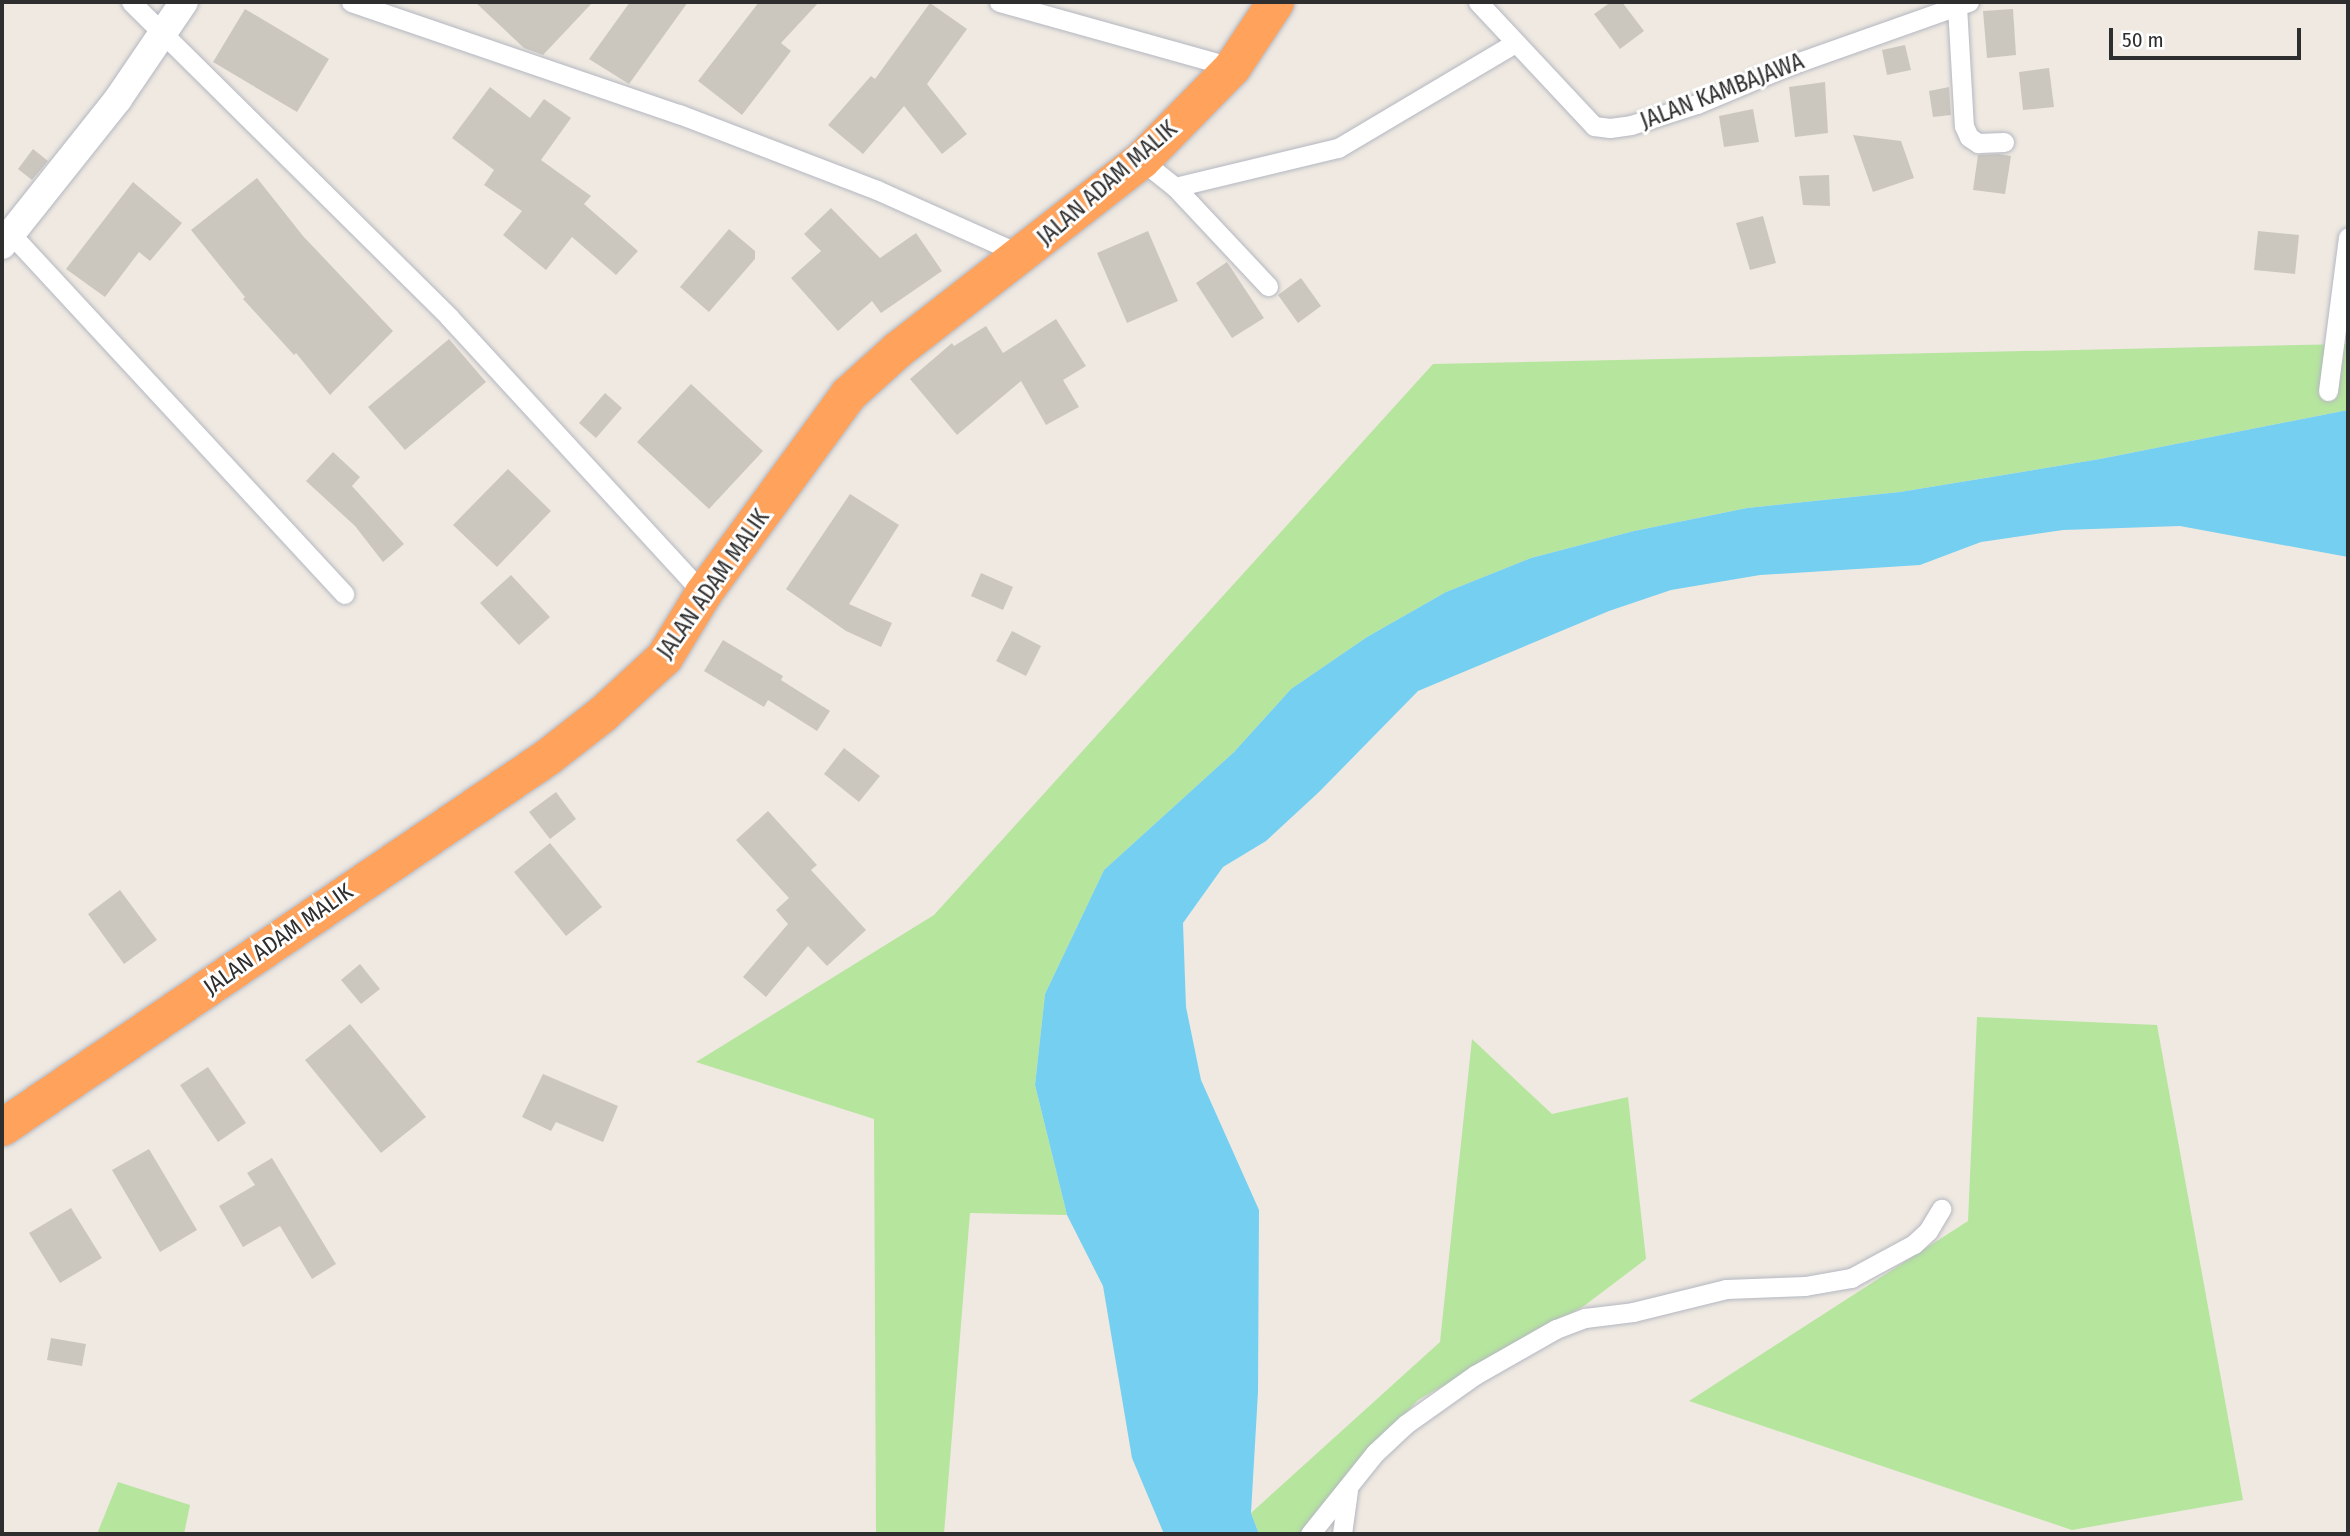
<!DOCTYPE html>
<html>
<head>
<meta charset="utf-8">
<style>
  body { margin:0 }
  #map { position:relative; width:2350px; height:1536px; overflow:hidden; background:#efe9e1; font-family:"Fira Sans Condensed",sans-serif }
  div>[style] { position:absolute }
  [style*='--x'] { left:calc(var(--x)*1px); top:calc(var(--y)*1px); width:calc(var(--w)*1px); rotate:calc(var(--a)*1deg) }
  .green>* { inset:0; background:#b6e59e }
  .water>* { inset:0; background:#75cff0 }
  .building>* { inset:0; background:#cbc7bf }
  .roads { filter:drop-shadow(0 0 2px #b4b7c1) drop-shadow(0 0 2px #b4b7c1) }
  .street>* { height:19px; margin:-9.5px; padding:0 9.5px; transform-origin:9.5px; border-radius:9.5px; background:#fff }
  .secondary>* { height:28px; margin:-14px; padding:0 14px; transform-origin:14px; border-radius:14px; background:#fff }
  .highway>* { height:37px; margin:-18.5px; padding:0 18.5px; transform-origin:18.5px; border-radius:18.5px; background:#ffa35c }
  span { translate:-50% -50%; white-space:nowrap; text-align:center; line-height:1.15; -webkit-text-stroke:6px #fff; paint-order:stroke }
  .street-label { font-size:23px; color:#2e2e2e }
  .frame { position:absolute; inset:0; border:4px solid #2e2e2e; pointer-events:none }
  .scale { position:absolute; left:2109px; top:28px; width:192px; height:32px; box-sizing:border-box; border:4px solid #2e2e2e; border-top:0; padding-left:9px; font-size:21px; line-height:24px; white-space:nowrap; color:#2e2e2e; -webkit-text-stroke:5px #fff; paint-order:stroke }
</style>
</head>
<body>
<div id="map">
  <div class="green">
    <div style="clip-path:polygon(2348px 344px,2348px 410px,2100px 459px,1900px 492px,1747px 508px,1634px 531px,1531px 558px,1446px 592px,1367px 637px,1291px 689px,1234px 752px,1104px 870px,1045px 994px,1035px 1085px,1067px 1215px,970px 1213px,944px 1534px,876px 1534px,874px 1119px,696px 1062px,934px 915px,1433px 364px)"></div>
    <div style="clip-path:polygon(1977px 1017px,2157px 1025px,2243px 1500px,2072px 1530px,1689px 1401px,1968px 1221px)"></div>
    <div style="clip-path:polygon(1472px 1039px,1552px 1114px,1628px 1097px,1646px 1259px,1584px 1306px,1418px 1400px,1318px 1509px,1316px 1534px,1259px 1534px,1251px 1513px,1440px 1342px)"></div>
    <div style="clip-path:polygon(118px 1482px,190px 1505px,184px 1534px,97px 1534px)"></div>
  </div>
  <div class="water">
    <div style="clip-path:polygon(2348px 410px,2348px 557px,2180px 526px,2063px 530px,1981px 542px,1920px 565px,1760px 575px,1671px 590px,1609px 611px,1418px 691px,1319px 792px,1266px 841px,1223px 867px,1183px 923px,1186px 1007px,1201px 1080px,1259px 1210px,1258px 1392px,1251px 1513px,1259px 1534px,1164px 1534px,1132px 1458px,1103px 1286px,1067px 1215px,1035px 1085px,1045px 994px,1104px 870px,1234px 752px,1291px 689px,1367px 637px,1446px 592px,1531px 558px,1634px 531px,1747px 508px,1900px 492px,2100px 459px)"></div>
  </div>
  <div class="building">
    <div style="clip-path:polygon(475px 2px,593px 2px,543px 55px,524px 48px)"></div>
    <div style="clip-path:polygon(630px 2px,688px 2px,629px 84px,589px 59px)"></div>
    <div style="clip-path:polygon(759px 2px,819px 2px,781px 43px,791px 51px,742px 115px,698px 81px)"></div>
    <div style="clip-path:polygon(1611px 2px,1622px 2px,1644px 31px,1620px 49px,1594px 14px)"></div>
    <div style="clip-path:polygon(930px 3px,967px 29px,927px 84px,967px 134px,942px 154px,904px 106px,863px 154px,828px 125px,871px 76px,875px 79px)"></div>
    <div style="clip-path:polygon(245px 9px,329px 59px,297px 112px,213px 62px)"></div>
    <div style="clip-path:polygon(2013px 9px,2016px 55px,1987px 58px,1983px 11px)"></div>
    <div style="clip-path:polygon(1905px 45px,1911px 70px,1887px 75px,1882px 50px)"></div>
    <div style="clip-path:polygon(2049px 68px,2054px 107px,2023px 110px,2019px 72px)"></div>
    <div style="clip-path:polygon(1825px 82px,1828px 133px,1795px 137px,1789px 87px)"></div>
    <div style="clip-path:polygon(490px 87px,530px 118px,544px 99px,571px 118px,541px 160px,591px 196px,584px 204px,638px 251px,616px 275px,572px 237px,546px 270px,503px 235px,522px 211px,484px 185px,494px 170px,452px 138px)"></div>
    <div style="clip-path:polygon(1949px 87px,1951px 115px,1933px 117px,1929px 91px)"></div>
    <div style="clip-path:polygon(1753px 109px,1759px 142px,1724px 147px,1719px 116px)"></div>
    <div style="clip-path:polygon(1853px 135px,1901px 141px,1914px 178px,1873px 192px)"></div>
    <div style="clip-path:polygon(33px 149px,48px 161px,32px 180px,18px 169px)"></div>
    <div style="clip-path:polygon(1999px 154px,2011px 156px,2005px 194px,1973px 190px,1978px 155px)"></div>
    <div style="clip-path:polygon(1829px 175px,1830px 206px,1803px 205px,1799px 176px)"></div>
    <div style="clip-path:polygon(257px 178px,303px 236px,393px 331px,330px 395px,296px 353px,294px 355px,243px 299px,245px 297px,191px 230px)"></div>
    <div style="clip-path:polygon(133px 182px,182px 223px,150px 261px,139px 252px,105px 297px,66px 269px)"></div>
    <div style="clip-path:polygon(831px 208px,880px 258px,916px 233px,942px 271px,881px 313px,872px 301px,838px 331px,791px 278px,821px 251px,804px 234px)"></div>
    <div style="clip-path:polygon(1763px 216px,1776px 263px,1750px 270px,1736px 223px)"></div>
    <div style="clip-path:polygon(729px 229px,755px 251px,755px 259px,709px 312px,680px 287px)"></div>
    <div style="clip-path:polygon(1148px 231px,1178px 301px,1127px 323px,1097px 253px)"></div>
    <div style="clip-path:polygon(2258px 231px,2299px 235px,2295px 274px,2254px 270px)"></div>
    <div style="clip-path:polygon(1227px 262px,1264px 318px,1232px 338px,1196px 283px)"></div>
    <div style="clip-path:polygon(1301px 278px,1321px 306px,1298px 323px,1278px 295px)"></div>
    <div style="clip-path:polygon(1056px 319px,1086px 366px,1063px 380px,1079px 407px,1046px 425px,1021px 381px,957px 435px,910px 379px,952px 343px,954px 346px,986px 326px,1003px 353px)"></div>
    <div style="clip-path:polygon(449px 339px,486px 382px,405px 450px,368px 407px)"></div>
    <div style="clip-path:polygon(691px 384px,763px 451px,709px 509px,637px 442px)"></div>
    <div style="clip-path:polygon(605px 393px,622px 408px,596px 438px,579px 423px)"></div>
    <div style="clip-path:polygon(333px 452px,360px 477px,352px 486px,404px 544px,383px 562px,355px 526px,306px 481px)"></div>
    <div style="clip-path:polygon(508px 469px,551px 511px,497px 567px,453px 525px)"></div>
    <div style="clip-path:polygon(850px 494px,899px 525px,849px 604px,892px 623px,881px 647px,846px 631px,786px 589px)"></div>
    <div style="clip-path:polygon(981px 573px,1013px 587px,1003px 610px,971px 596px)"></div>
    <div style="clip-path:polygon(511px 575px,550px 617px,519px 645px,480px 603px)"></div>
    <div style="clip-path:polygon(1012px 631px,1041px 646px,1026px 676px,996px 661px)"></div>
    <div style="clip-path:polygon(723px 640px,783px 676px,781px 680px,830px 711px,817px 731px,768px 700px,764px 707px,704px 671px)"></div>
    <div style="clip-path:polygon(844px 748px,880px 776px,859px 802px,824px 774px)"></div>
    <div style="clip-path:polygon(556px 792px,576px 819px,550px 839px,529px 812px)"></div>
    <div style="clip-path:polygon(768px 811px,817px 865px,811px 870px,866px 930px,827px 966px,808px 946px,766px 997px,743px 977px,788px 924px,776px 910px,789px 898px,736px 840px)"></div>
    <div style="clip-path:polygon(550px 843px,602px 907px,566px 936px,514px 872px)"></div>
    <div style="clip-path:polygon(120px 890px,157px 940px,124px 964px,88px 914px)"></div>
    <div style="clip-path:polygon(360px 964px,380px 989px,361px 1004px,341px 980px)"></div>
    <div style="clip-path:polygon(350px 1024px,426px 1117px,381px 1153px,305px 1060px)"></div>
    <div style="clip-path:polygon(208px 1067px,246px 1123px,218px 1142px,180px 1085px)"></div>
    <div style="clip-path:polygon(543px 1074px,618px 1106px,603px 1142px,556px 1122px,551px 1131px,522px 1117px)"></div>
    <div style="clip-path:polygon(149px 1149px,197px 1230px,160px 1252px,112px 1170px)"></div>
    <div style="clip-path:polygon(272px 1158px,336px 1264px,312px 1279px,280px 1226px,243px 1247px,219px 1206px,255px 1185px,247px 1173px)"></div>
    <div style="clip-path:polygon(71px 1208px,102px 1258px,60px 1283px,29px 1233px)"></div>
    <div style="clip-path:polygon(51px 1338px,86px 1344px,82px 1366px,47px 1360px)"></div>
  </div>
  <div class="roads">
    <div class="street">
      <div style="--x:131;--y:2;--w:448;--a:44.7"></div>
      <div style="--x:449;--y:317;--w:375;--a:47.4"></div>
      <div style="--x:351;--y:2;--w:347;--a:18.9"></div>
      <div style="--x:679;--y:114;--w:212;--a:21"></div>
      <div style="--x:877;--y:190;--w:159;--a:24.1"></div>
      <div style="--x:999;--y:2;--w:242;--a:15.6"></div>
      <div style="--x:1478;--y:2;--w:170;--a:46.9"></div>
      <div style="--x:1594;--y:126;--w:16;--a:7"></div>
      <div style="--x:1610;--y:128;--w:21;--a:-8"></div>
      <div style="--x:1631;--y:125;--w:69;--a:-17.7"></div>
      <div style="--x:1697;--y:104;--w:95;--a:-22.8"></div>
      <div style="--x:1785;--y:67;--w:195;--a:-19.5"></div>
      <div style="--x:1957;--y:6;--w:120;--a:86.7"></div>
      <div style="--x:1964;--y:126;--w:12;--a:66"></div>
      <div style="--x:1969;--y:137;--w:11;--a:34"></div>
      <div style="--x:1978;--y:143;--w:26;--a:-2"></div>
      <div style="--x:1141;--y:160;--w:43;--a:38.5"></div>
      <div style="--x:1175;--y:187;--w:168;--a:-13.5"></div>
      <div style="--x:1338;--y:148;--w:206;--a:-30.7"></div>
      <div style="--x:1175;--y:187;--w:136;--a:46.8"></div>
      <div style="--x:10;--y:233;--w:492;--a:47.2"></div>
      <div style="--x:2328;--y:391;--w:155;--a:-82.6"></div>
      <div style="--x:1310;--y:1534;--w:104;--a:-51.3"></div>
      <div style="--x:1375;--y:1453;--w:42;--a:-43.1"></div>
      <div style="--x:1406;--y:1424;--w:85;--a:-35.4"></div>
      <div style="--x:1475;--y:1375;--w:93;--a:-29.6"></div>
      <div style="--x:1556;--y:1329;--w:31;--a:-21"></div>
      <div style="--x:1585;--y:1318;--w:48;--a:-7.1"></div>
      <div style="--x:1633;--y:1312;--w:96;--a:-13.9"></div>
      <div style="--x:1726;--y:1289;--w:79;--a:-2.2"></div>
      <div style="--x:1805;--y:1286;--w:47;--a:-9.9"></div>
      <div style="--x:1851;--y:1278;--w:72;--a:-28.4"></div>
      <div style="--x:1914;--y:1244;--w:19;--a:-43"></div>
      <div style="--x:1928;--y:1231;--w:26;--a:-59"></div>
      <div style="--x:1342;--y:1534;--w:44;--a:-82.2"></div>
    </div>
    <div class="secondary">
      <div style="--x:2;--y:245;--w:186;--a:-51.5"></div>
      <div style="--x:118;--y:99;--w:117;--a:-55.8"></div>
    </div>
    <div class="highway">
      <div style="--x:2;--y:1127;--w:659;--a:-34.17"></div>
      <div style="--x:547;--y:757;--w:70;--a:-38"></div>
      <div style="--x:602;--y:714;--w:84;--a:-42.6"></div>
      <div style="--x:664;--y:657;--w:75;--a:-58.6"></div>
      <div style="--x:703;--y:593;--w:246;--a:-53.9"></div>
      <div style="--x:848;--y:394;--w:67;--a:-42"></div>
      <div style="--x:898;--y:349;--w:308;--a:-37.9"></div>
      <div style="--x:1141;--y:160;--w:130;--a:-45.6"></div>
      <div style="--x:1232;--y:67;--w:78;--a:-56.5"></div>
    </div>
  </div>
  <div class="street-label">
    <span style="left:1722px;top:91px;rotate:-21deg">JALAN KAMBAJAWA</span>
    <span style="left:1107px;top:183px;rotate:-41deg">JALAN ADAM MALIK</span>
    <span style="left:713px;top:584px;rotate:-55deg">JALAN ADAM MALIK</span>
    <span style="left:278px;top:939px;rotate:-35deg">JALAN ADAM MALIK</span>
  </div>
  <div class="frame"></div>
  <div class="scale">50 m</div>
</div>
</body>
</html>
